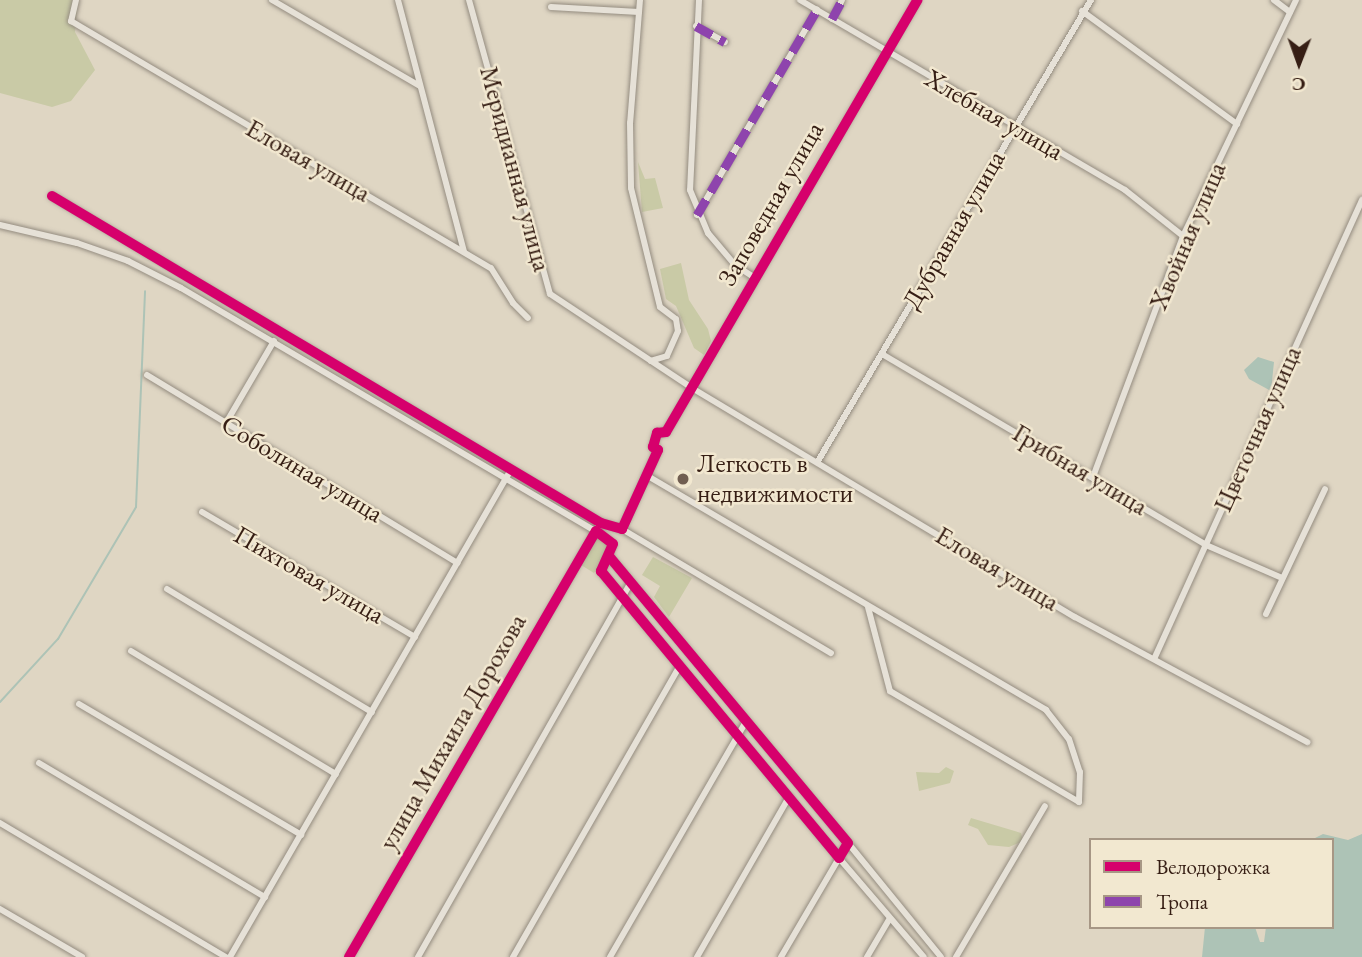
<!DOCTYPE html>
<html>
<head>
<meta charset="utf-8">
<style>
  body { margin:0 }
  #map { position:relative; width:1362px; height:957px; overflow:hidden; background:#dfd6c3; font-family:"EB Garamond",serif }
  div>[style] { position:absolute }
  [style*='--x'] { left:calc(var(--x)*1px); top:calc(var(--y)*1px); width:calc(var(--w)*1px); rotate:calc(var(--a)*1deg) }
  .green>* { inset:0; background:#c9caa6 }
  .water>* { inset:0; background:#adc3b6 }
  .stream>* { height:2px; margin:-1px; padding:0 1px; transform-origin:1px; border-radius:1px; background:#adc3b6 }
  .roads { filter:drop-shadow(0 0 2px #948c80) drop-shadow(0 0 2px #948c80) }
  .street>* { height:6px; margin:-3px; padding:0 3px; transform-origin:3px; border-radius:3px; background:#e6e1d7 }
  .quiet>* { height:9px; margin-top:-4.5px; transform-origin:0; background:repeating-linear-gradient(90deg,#8e44ad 0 18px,transparent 0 27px) }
  .cycleway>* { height:10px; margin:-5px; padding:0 5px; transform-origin:5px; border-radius:5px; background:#d6006c }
  .dots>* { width:19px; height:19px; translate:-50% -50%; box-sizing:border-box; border:4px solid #f2e8d0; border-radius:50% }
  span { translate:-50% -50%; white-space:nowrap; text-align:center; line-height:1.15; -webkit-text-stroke:5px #f2e8d0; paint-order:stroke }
  .street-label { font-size:26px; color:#361e14 }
  .poi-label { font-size:26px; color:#361e14 }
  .left { translate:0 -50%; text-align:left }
  .legend { position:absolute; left:1089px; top:838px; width:245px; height:91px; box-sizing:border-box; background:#f2e8d0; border:2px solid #a79785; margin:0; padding:9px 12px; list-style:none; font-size:21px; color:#361e14 }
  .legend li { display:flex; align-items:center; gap:14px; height:35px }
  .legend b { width:35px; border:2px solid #a79785 }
  .north { position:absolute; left:1264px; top:28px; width:70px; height:70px; -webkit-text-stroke:5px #f2e8d0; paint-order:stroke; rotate:181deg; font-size:19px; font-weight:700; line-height:28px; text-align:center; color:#361e14 }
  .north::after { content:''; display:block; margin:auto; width:24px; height:32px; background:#361e14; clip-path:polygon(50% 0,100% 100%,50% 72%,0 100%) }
</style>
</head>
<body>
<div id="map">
  <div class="green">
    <div style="clip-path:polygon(0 0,78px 0,75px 32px,95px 70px,71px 101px,52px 107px,0 93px)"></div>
    <div style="clip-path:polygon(638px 162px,645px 179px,655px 178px,663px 208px,642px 212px)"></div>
    <div style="clip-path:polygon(681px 263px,689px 300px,708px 329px,711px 341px,704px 355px,694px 348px,676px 306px,666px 299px,660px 269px)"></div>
    <div style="clip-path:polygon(598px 536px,609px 542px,609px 548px,594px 573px,581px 565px)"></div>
    <div style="clip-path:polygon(653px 557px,692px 578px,669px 617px,654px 597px,660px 586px,642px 575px)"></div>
    <div style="clip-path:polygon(946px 767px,954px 771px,950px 783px,919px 791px,916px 772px,939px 773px)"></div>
    <div style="clip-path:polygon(971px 818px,1021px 833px,1023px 841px,1009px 847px,988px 845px,978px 829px,968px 825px)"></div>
  </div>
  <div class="water">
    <div style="clip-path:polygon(1258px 357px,1274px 362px,1271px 391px,1249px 379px,1244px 370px)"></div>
    <div style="clip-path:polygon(1323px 834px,1348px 840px,1362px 834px,1362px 957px,1202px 957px,1205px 927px,1255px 927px,1260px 942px,1264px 942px,1266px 927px,1332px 927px,1332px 840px,1311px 840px)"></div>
  </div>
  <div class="stream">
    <div style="--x:0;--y:702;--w:86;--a:-47.4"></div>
    <div style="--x:58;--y:639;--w:153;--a:-59.4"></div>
    <div style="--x:136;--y:507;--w:216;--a:-87.6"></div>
  </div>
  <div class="roads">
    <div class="street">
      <div style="--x:76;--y:0;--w:22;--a:103"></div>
      <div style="--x:71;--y:21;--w:487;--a:30.5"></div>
      <div style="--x:491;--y:268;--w:41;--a:57.8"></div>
      <div style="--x:513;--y:303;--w:21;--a:45"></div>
      <div style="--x:272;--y:0;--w:171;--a:30.2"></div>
      <div style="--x:398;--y:0;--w:260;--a:75.3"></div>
      <div style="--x:469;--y:0;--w:305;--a:74.6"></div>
      <div style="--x:550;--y:294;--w:170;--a:33.5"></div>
      <div style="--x:692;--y:388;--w:446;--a:30.9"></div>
      <div style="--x:1075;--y:617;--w:264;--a:28.3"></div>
      <div style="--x:640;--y:0;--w:123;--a:94.6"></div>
      <div style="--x:630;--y:123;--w:65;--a:89.1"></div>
      <div style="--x:631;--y:188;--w:122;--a:76.3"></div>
      <div style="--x:660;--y:307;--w:20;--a:37"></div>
      <div style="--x:676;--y:319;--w:12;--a:81"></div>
      <div style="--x:678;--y:331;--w:27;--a:114"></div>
      <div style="--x:667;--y:356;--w:17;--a:163"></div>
      <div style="--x:699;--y:0;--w:190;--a:92.7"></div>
      <div style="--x:690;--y:190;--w:47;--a:67.3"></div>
      <div style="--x:708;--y:233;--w:42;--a:49.8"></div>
      <div style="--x:735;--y:265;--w:24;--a:33"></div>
      <div style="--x:800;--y:0;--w:376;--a:30.3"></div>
      <div style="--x:1125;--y:190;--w:74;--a:38.4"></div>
      <div style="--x:1274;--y:0;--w:20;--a:37"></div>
      <div style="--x:551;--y:7;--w:88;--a:3.3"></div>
      <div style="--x:1082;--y:11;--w:192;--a:36.1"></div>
      <div style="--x:832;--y:19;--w:21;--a:-62"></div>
      <div style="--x:696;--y:26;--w:33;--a:29"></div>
      <div style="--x:52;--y:196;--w:639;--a:30.78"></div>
      <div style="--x:601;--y:523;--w:22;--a:16"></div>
      <div style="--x:622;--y:529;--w:87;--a:-65.5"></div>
      <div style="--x:658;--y:450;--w:6;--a:-149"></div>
      <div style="--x:653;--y:447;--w:15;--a:-74"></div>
      <div style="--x:657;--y:433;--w:9;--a:-6"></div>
      <div style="--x:666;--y:432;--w:500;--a:-59.8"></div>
      <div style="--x:697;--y:215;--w:238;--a:-59.7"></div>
      <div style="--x:0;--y:225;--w:79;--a:13.2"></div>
      <div style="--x:77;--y:243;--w:54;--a:19.4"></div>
      <div style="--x:128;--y:261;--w:59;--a:27"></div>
      <div style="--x:181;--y:288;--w:481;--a:30.4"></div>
      <div style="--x:596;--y:531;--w:4;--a:-63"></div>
      <div style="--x:882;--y:354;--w:376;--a:30.5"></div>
      <div style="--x:1206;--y:545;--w:83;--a:23.5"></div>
      <div style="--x:147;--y:375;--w:363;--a:31.2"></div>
      <div style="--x:226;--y:423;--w:95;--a:-59.7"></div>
      <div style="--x:818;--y:461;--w:536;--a:-59.37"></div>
      <div style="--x:646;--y:475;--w:464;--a:30.4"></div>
      <div style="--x:1046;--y:710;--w:37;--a:52"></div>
      <div style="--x:1069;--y:739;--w:35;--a:72"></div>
      <div style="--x:1080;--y:772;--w:30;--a:92"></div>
      <div style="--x:1079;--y:802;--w:219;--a:-149.6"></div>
      <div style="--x:890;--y:691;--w:87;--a:-104.7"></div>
      <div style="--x:1093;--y:477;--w:257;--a:-69.5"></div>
      <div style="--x:1183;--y:236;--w:262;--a:-64.4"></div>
      <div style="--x:202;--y:512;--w:247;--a:30.4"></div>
      <div style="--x:622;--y:529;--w:243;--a:30.7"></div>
      <div style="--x:167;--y:589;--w:239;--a:31"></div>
      <div style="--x:1266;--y:614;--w:138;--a:-64.7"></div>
      <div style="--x:131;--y:651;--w:239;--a:31"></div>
      <div style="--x:1155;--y:657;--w:502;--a:-65.63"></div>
      <div style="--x:79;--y:704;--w:258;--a:30.5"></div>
      <div style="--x:39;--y:763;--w:263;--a:30.7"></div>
      <div style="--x:0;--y:823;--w:263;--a:30.7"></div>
      <div style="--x:848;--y:843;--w:147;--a:50.8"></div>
      <div style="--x:0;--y:909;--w:95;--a:30.3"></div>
      <div style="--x:230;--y:957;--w:559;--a:-60.04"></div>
      <div style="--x:349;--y:957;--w:492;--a:-59.9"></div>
      <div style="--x:596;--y:531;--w:21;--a:37"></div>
      <div style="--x:613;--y:544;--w:30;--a:114"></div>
      <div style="--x:601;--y:571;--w:373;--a:50.3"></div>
      <div style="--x:839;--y:858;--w:17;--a:-59"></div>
      <div style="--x:848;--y:843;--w:372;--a:-129.8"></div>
      <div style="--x:418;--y:957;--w:431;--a:-60.4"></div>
      <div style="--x:513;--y:957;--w:336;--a:-60.2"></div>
      <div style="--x:610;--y:957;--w:272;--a:-60"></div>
      <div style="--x:697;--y:957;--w:185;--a:-60.1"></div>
      <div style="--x:781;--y:957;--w:115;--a:-59.6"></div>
      <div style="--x:839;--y:858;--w:130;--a:49.4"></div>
      <div style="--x:867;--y:957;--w:45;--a:-59.5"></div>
      <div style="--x:956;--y:957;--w:175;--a:-59.5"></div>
    </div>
  </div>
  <div class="quiet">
    <div style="--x:832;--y:19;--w:21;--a:-62"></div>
    <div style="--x:696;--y:26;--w:33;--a:29"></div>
    <div style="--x:697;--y:215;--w:238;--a:-59.7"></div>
  </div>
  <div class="cycleway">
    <div style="--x:52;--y:196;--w:639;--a:30.78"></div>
    <div style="--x:601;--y:523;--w:22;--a:16"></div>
    <div style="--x:622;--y:529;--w:87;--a:-65.5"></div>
    <div style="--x:658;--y:450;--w:6;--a:-149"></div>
    <div style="--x:653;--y:447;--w:15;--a:-74"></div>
    <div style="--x:657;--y:433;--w:9;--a:-6"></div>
    <div style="--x:666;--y:432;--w:500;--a:-59.8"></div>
    <div style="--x:349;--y:957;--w:492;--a:-59.9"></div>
    <div style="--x:596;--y:531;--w:21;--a:37"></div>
    <div style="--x:613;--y:544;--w:30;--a:114"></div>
    <div style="--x:601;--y:571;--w:373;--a:50.3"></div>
    <div style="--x:839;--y:858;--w:17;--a:-59"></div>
    <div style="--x:848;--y:843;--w:372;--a:-129.8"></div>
  </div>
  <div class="dots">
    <div style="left:683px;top:479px;background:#715e51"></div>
  </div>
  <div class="street-label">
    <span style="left:994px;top:115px;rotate:30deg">Хлебная улица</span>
    <span style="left:308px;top:161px;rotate:30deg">Еловая улица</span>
    <span style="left:515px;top:169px;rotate:75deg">Меридианная улица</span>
    <span style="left:771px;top:204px;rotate:-60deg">Заповедная улица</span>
    <span style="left:954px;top:230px;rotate:-60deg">Дубравная улица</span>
    <span style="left:1188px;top:236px;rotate:-67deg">Хвойная улица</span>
    <span style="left:1258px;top:429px;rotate:-66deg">Цветочная улица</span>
    <span style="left:302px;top:469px;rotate:31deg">Соболиная улица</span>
    <span style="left:1080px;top:470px;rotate:31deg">Грибная улица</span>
    <span style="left:997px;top:569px;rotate:31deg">Еловая улица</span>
    <span style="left:309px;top:575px;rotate:30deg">Пихтовая улица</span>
    <span style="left:453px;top:732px;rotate:-60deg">улица Михаила Дорохова</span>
  </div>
  <div class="poi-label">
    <span class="left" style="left:697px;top:479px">Легкость в<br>недвижимости</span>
  </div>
  <ul class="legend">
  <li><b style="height:9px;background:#d6006c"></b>Велодорожка</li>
  <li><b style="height:9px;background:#8e44ad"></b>Тропа</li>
  </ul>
  <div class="north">С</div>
</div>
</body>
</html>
